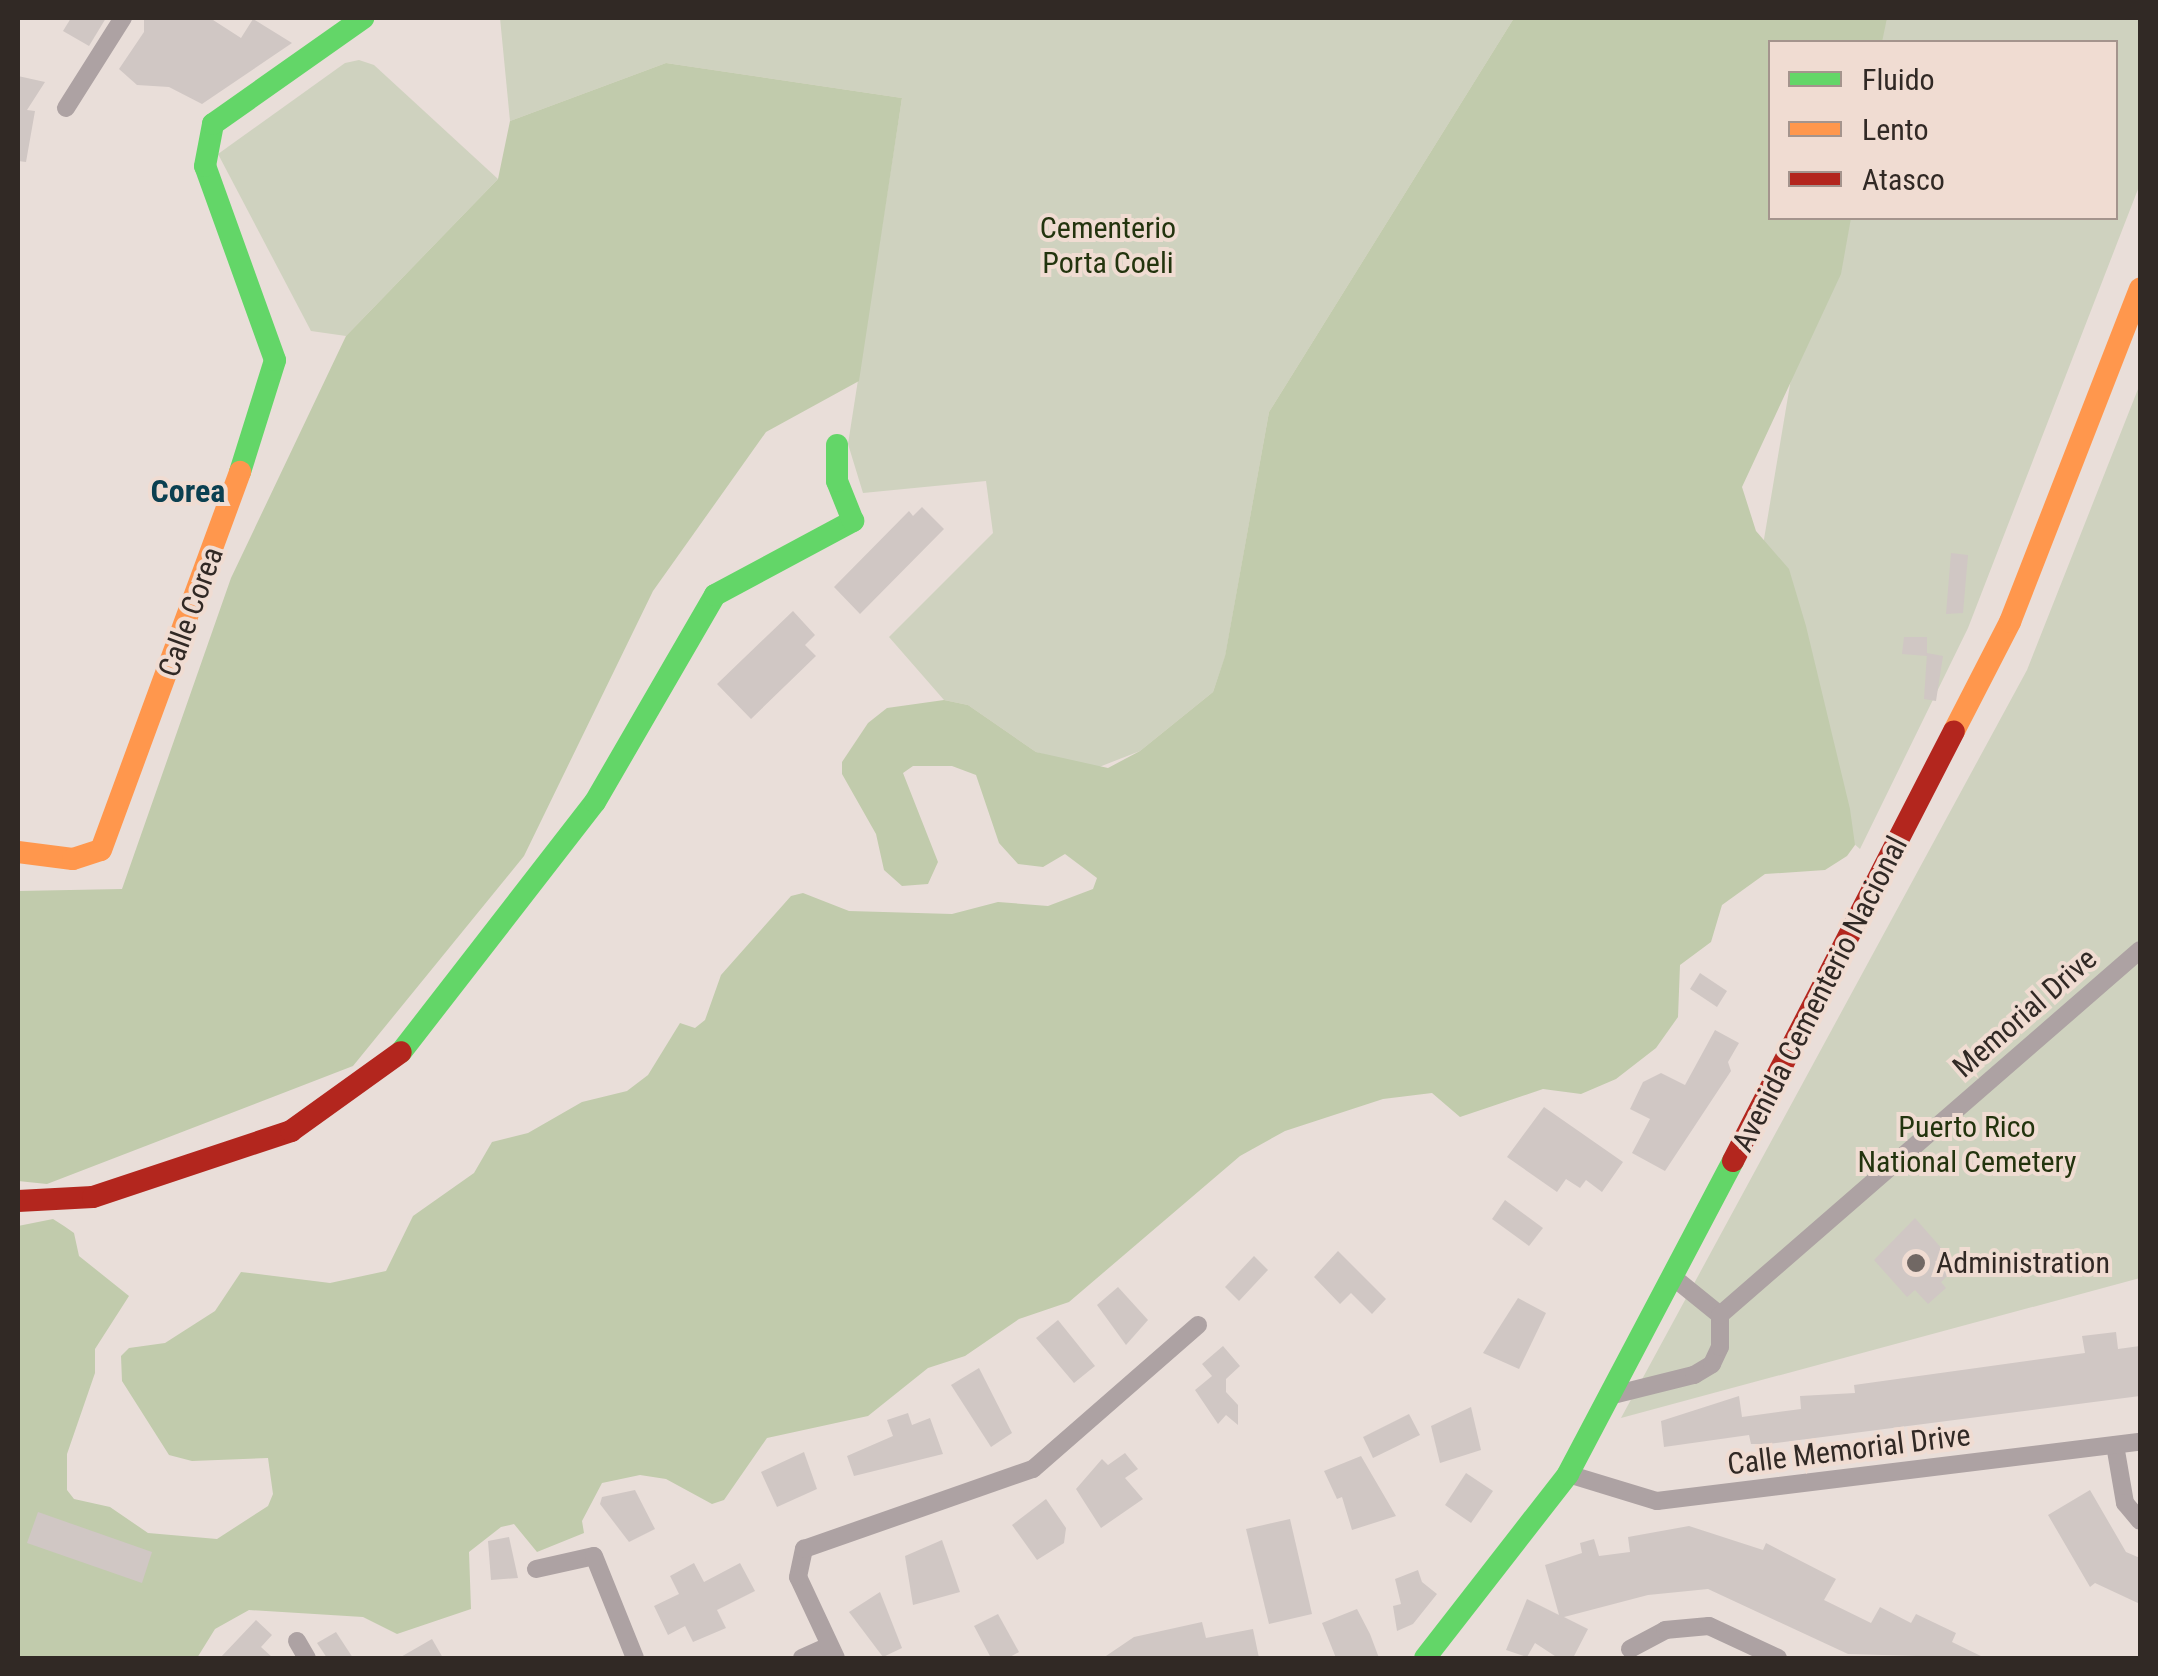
<!DOCTYPE html>
<html>
<head>
<meta charset="utf-8">
<style>
  body { margin:0 }
  #map { position:relative; width:2158px; height:1676px; overflow:hidden; background:#e9ded9; font-family:"Roboto Condensed",sans-serif }
  div>[style] { position:absolute }
  [style*='--x'] { left:calc(var(--x)*1px); top:calc(var(--y)*1px); width:calc(var(--w)*1px); rotate:calc(var(--a)*1deg) }
  .green>* { inset:0; background:#cfd2bf }
  .forest>* { inset:0; background:#c1cbac }
  .building>* { inset:0; background:#d0c7c4 }
  .street>* { height:18px; margin:-9px; padding:0 9px; transform-origin:9px; border-radius:9px; background:#ada2a3 }
  .fast>* { height:22px; margin:-11px; padding:0 11px; transform-origin:11px; border-radius:11px; background:#63d668 }
  .slow>* { height:22px; margin:-11px; padding:0 11px; transform-origin:11px; border-radius:11px; background:#ff974d }
  .jam>* { height:22px; margin:-11px; padding:0 11px; transform-origin:11px; border-radius:11px; background:#b3261e }
  .dots>* { width:28px; height:28px; translate:-50% -50%; box-sizing:border-box; border:5px solid #f0dcd2; border-radius:50% }
  span { translate:-50% -50%; white-space:nowrap; text-align:center; line-height:1.15; -webkit-text-stroke:8px #f0dcd2; paint-order:stroke }
  .park-label { font-size:30px; color:#23340e }
  .street-label { font-size:30px; color:#312925 }
  .poi-label { font-size:30px; color:#312925 }
  .left { translate:0 -50%; text-align:left }
  .neighbourhood-label { font-size:32px; color:#0b4051; font-weight:700 }
  .frame { position:absolute; inset:0; border:20px solid #312925; pointer-events:none }
  .legend { position:absolute; left:1768px; top:40px; width:350px; height:180px; box-sizing:border-box; background:#f0dcd2; border:2px solid #a4948d; margin:0; padding:12px 18px; list-style:none; font-size:30px; color:#312925 }
  .legend li { display:flex; align-items:center; gap:20px; height:50px }
  .legend b { width:50px; border:2px solid #a4948d }
</style>
</head>
<body>
<div id="map">
  <div class="green">
    <div style="clip-path:polygon(500px 18px,1514px 18px,1269px 412px,1225px 657px,1213px 692px,1140px 751px,1094px 769px,1036px 752px,968px 705px,944px 700px,889px 637px,993px 533px,986px 481px,863px 493px,848px 444px,902px 98px,666px 63px,510px 121px)"></div>
    <div style="clip-path:polygon(1852px 18px,2140px 18px,2140px 184px,1968px 628px,1860px 849px,1740px 744px,1761px 557px,1818px 218px,2116px 218px,2116px 42px,1848px 42px)"></div>
    <div style="clip-path:polygon(359px 60px,374px 65px,498px 179px,346px 336px,311px 331px,218px 154px,345px 63px)"></div>
    <div style="clip-path:polygon(2140px 384px,2140px 1278px,1621px 1418px,2027px 670px)"></div>
  </div>
  <div class="forest">
    <div style="clip-path:polygon(1514px 18px,1887px 18px,1882px 42px,1770px 42px,1770px 218px,1851px 218px,1841px 274px,1742px 487px,1756px 531px,1789px 569px,1806px 626px,1850px 809px,1855px 845px,1847px 856px,1825px 870px,1765px 874px,1722px 905px,1711px 942px,1680px 965px,1678px 1017px,1656px 1048px,1616px 1079px,1581px 1094px,1543px 1089px,1460px 1117px,1432px 1093px,1383px 1099px,1285px 1131px,1240px 1156px,1069px 1302px,1019px 1319px,965px 1356px,928px 1368px,868px 1416px,767px 1438px,724px 1500px,712px 1504px,666px 1479px,640px 1475px,602px 1483px,582px 1521px,584px 1533px,537px 1552px,514px 1524px,501px 1527px,469px 1552px,471px 1609px,397px 1634px,363px 1617px,249px 1610px,215px 1629px,197px 1658px,18px 1658px,18px 1226px,53px 1219px,64px 1226px,74px 1233px,79px 1256px,129px 1296px,95px 1349px,95px 1373px,67px 1454px,67px 1490px,74px 1499px,110px 1507px,148px 1533px,217px 1539px,268px 1506px,273px 1494px,268px 1458px,192px 1461px,169px 1455px,122px 1381px,121px 1356px,129px 1348px,165px 1343px,215px 1311px,241px 1272px,330px 1283px,386px 1271px,413px 1216px,474px 1173px,492px 1142px,528px 1133px,582px 1102px,627px 1091px,648px 1075px,680px 1023px,695px 1028px,705px 1020px,721px 975px,791px 896px,803px 893px,849px 911px,952px 914px,998px 902px,1048px 906px,1093px 889px,1097px 878px,1065px 854px,1043px 867px,1018px 864px,999px 843px,976px 775px,952px 766px,913px 766px,903px 773px,938px 862px,928px 884px,902px 886px,884px 870px,876px 834px,842px 774px,842px 762px,868px 723px,887px 708px,944px 700px,968px 705px,1036px 752px,1108px 768px,1140px 751px,1213px 692px,1225px 656px,1269px 412px)"></div>
    <div style="clip-path:polygon(666px 63px,902px 98px,859px 381px,766px 432px,653px 591px,524px 856px,353px 1066px,47px 1184px,18px 1181px,18px 891px,122px 889px,231px 578px,346px 336px,498px 179px,510px 121px)"></div>
  </div>
  <div class="building">
    <div style="clip-path:polygon(71px 18px,106px 18px,89px 46px,63px 31px)"></div>
    <div style="clip-path:polygon(144px 18px,210px 18px,241px 38px,253px 19px,292px 43px,202px 104px,169px 87px,137px 85px,119px 69px,144px 32px)"></div>
    <div style="clip-path:polygon(18px 76px,45px 82px,27px 110px,35px 111px,26px 162px,18px 161px)"></div>
    <div style="clip-path:polygon(922px 507px,944px 529px,860px 614px,834px 587px,909px 511px,913px 516px)"></div>
    <div style="clip-path:polygon(1951px 553px,1968px 555px,1963px 613px,1946px 614px)"></div>
    <div style="clip-path:polygon(793px 611px,815px 635px,805px 645px,816px 656px,751px 719px,717px 684px)"></div>
    <div style="clip-path:polygon(1904px 637px,1927px 637px,1927px 656px,1902px 654px)"></div>
    <div style="clip-path:polygon(1927px 653px,1943px 656px,1936px 701px,1924px 699px)"></div>
    <div style="clip-path:polygon(1700px 973px,1727px 991px,1717px 1007px,1690px 989px)"></div>
    <div style="clip-path:polygon(1715px 1030px,1739px 1043px,1728px 1062px,1731px 1071px,1665px 1171px,1632px 1153px,1650px 1119px,1630px 1109px,1643px 1082px,1661px 1073px,1685px 1085px)"></div>
    <div style="clip-path:polygon(1544px 1107px,1623px 1162px,1602px 1192px,1586px 1180px,1580px 1188px,1566px 1179px,1557px 1192px,1507px 1157px)"></div>
    <div style="clip-path:polygon(1505px 1200px,1543px 1228px,1529px 1246px,1492px 1219px)"></div>
    <div style="clip-path:polygon(1915px 1218px,1957px 1266px,1941px 1282px,1946px 1288px,1928px 1304px,1915px 1290px,1907px 1297px,1874px 1260px)"></div>
    <div style="clip-path:polygon(1338px 1251px,1386px 1299px,1372px 1314px,1351px 1293px,1340px 1304px,1314px 1277px)"></div>
    <div style="clip-path:polygon(1254px 1256px,1268px 1270px,1239px 1301px,1225px 1287px)"></div>
    <div style="clip-path:polygon(1118px 1287px,1148px 1320px,1126px 1345px,1097px 1305px)"></div>
    <div style="clip-path:polygon(1518px 1298px,1546px 1313px,1519px 1369px,1483px 1353px)"></div>
    <div style="clip-path:polygon(1058px 1320px,1095px 1366px,1074px 1383px,1036px 1338px)"></div>
    <div style="clip-path:polygon(2116px 1332px,2118px 1349px,2140px 1346px,2140px 1396px,1768px 1444px,1751px 1444px,1749px 1435px,1664px 1447px,1661px 1421px,1739px 1396px,1742px 1417px,1801px 1409px,1800px 1396px,1855px 1393px,1854px 1385px,2085px 1353px,2082px 1336px)"></div>
    <div style="clip-path:polygon(1223px 1346px,1240px 1366px,1226px 1379px,1226px 1392px,1238px 1405px,1238px 1425px,1226px 1415px,1218px 1424px,1195px 1390px,1212px 1376px,1202px 1364px)"></div>
    <div style="clip-path:polygon(979px 1368px,1012px 1433px,991px 1447px,951px 1385px)"></div>
    <div style="clip-path:polygon(1471px 1407px,1481px 1450px,1440px 1463px,1431px 1426px)"></div>
    <div style="clip-path:polygon(908px 1413px,912px 1425px,930px 1418px,943px 1454px,854px 1476px,847px 1456px,893px 1436px,887px 1420px)"></div>
    <div style="clip-path:polygon(1409px 1414px,1420px 1435px,1373px 1458px,1363px 1437px)"></div>
    <div style="clip-path:polygon(804px 1452px,817px 1489px,777px 1507px,761px 1472px)"></div>
    <div style="clip-path:polygon(1125px 1453px,1138px 1469px,1125px 1478px,1143px 1499px,1101px 1528px,1076px 1489px,1102px 1459px,1108px 1465px)"></div>
    <div style="clip-path:polygon(1361px 1456px,1396px 1516px,1352px 1530px,1342px 1497px,1337px 1499px,1324px 1471px)"></div>
    <div style="clip-path:polygon(1466px 1473px,1493px 1491px,1471px 1523px,1445px 1505px)"></div>
    <div style="clip-path:polygon(635px 1490px,655px 1529px,629px 1542px,600px 1504px,602px 1497px)"></div>
    <div style="clip-path:polygon(2090px 1490px,2126px 1552px,2140px 1558px,2140px 1604px,2095px 1583px,2090px 1587px,2048px 1515px)"></div>
    <div style="clip-path:polygon(1046px 1499px,1066px 1528px,1064px 1543px,1037px 1560px,1012px 1525px)"></div>
    <div style="clip-path:polygon(38px 1512px,152px 1552px,142px 1583px,27px 1543px)"></div>
    <div style="clip-path:polygon(1290px 1519px,1312px 1614px,1269px 1624px,1246px 1529px)"></div>
    <div style="clip-path:polygon(1689px 1526px,1763px 1550px,1766px 1543px,1836px 1579px,1824px 1600px,1871px 1623px,1880px 1607px,1911px 1623px,1916px 1614px,1956px 1633px,1952px 1642px,1985px 1658px,1848px 1654px,1708px 1589px,1648px 1595px,1564px 1617px,1588px 1629px,1573px 1658px,1558px 1658px,1535px 1643px,1527px 1657px,1506px 1650px,1527px 1599px,1559px 1615px,1545px 1565px,1582px 1553px,1580px 1543px,1594px 1539px,1599px 1556px,1630px 1552px,1628px 1537px)"></div>
    <div style="clip-path:polygon(509px 1537px,518px 1578px,491px 1580px,488px 1541px)"></div>
    <div style="clip-path:polygon(942px 1540px,960px 1592px,913px 1605px,905px 1556px)"></div>
    <div style="clip-path:polygon(694px 1563px,704px 1582px,740px 1563px,755px 1591px,717px 1610px,726px 1628px,693px 1642px,685px 1626px,668px 1635px,654px 1606px,679px 1594px,670px 1576px)"></div>
    <div style="clip-path:polygon(1418px 1570px,1422px 1582px,1437px 1594px,1413px 1624px,1397px 1631px,1393px 1606px,1401px 1604px,1395px 1579px)"></div>
    <div style="clip-path:polygon(880px 1592px,902px 1648px,883px 1657px,849px 1612px)"></div>
    <div style="clip-path:polygon(1357px 1609px,1370px 1634px,1379px 1658px,1336px 1658px,1322px 1623px)"></div>
    <div style="clip-path:polygon(998px 1614px,1019px 1652px,1008px 1658px,991px 1658px,974px 1626px)"></div>
    <div style="clip-path:polygon(256px 1620px,272px 1635px,261px 1647px,273px 1658px,220px 1658px)"></div>
    <div style="clip-path:polygon(1202px 1622px,1206px 1638px,1253px 1629px,1259px 1658px,1103px 1658px,1134px 1637px)"></div>
    <div style="clip-path:polygon(336px 1632px,353px 1658px,327px 1658px,317px 1643px)"></div>
    <div style="clip-path:polygon(432px 1639px,443px 1658px,399px 1658px)"></div>
  </div>
  <div class="street">
    <div style="--x:66;--y:108;--w:107;--a:-57.7"></div>
    <div style="--x:1673;--y:1277;--w:60;--a:39"></div>
    <div style="--x:1609;--y:1396;--w:88;--a:-13.9"></div>
    <div style="--x:1694;--y:1375;--w:21;--a:-31"></div>
    <div style="--x:1712;--y:1364;--w:19;--a:-65"></div>
    <div style="--x:1720;--y:1347;--w:32;--a:-90"></div>
    <div style="--x:1720;--y:1315;--w:556;--a:-40.99"></div>
    <div style="--x:2115;--y:1445;--w:59;--a:80.2"></div>
    <div style="--x:2125;--y:1503;--w:23;--a:50"></div>
    <div style="--x:1568;--y:1474;--w:93;--a:16.9"></div>
    <div style="--x:1657;--y:1501;--w:487;--a:-7"></div>
    <div style="--x:536;--y:1569;--w:59;--a:-12.6"></div>
    <div style="--x:594;--y:1556;--w:110;--a:68.1"></div>
    <div style="--x:297;--y:1641;--w:20;--a:60"></div>
    <div style="--x:1630;--y:1649;--w:40;--a:-28"></div>
    <div style="--x:1665;--y:1630;--w:44;--a:-5.2"></div>
    <div style="--x:1709;--y:1626;--w:76;--a:24.9"></div>
    <div style="--x:802;--y:1658;--w:30;--a:-24"></div>
    <div style="--x:836;--y:1658;--w:89;--a:-115.1"></div>
    <div style="--x:798;--y:1577;--w:29;--a:-78"></div>
    <div style="--x:804;--y:1549;--w:243;--a:-19.3"></div>
    <div style="--x:1033;--y:1469;--w:219;--a:-41.1"></div>
  </div>
  <div class="fast">
    <div style="--x:240;--y:472;--w:117;--a:-72.6"></div>
    <div style="--x:275;--y:360;--w:206;--a:-109.8"></div>
    <div style="--x:205;--y:166;--w:43;--a:-79.2"></div>
    <div style="--x:213;--y:124;--w:184;--a:-35.2"></div>
    <div style="--x:401;--y:1052;--w:316;--a:-52.2"></div>
    <div style="--x:595;--y:802;--w:239;--a:-59.9"></div>
    <div style="--x:715;--y:595;--w:157;--a:-28.2"></div>
    <div style="--x:853;--y:521;--w:43;--a:-111.8"></div>
    <div style="--x:837;--y:481;--w:36;--a:-90"></div>
    <div style="--x:1425;--y:1658;--w:233;--a:-52.1"></div>
    <div style="--x:1568;--y:1474;--w:354;--a:-62.2"></div>
  </div>
  <div class="slow">
    <div style="--x:1954;--y:731;--w:123;--a:-62.8"></div>
    <div style="--x:2010;--y:622;--w:358;--a:-68.7"></div>
    <div style="--x:18;--y:852;--w:55;--a:7.3"></div>
    <div style="--x:73;--y:859;--w:29;--a:-18"></div>
    <div style="--x:101;--y:850;--w:403;--a:-69.8"></div>
  </div>
  <div class="jam">
    <div style="--x:1733;--y:1161;--w:483;--a:-62.8"></div>
    <div style="--x:18;--y:1201;--w:75;--a:-3.1"></div>
    <div style="--x:93;--y:1197;--w:209;--a:-18.4"></div>
    <div style="--x:291;--y:1131;--w:135;--a:-35.7"></div>
  </div>
  <div class="dots">
    <div style="left:1916px;top:1263px;background:#716864"></div>
  </div>
  <div class="park-label">
    <span style="left:1108px;top:245px">Cementerio<br>Porta Coeli</span>
    <span style="left:1967px;top:1144px">Puerto Rico<br>National Cemetery</span>
  </div>
  <div class="street-label">
    <span style="left:191px;top:612px;rotate:-70deg">Calle Corea</span>
    <span style="left:1820px;top:994px;rotate:-63deg">Avenida Cementerio Nacional</span>
    <span style="left:2025px;top:1013px;rotate:-41deg">Memorial Drive</span>
    <span style="left:1849px;top:1450px;rotate:-7deg">Calle Memorial Drive</span>
  </div>
  <div class="poi-label">
    <span class="left" style="left:1936px;top:1263px">Administration</span>
  </div>
  <div class="neighbourhood-label">
    <span style="left:188px;top:491px">Corea</span>
  </div>
  <div class="frame"></div>
  <ul class="legend">
  <li><b style="height:12px;background:#63d668"></b>Fluido</li>
  <li><b style="height:12px;background:#ff974d"></b>Lento</li>
  <li><b style="height:12px;background:#b3261e"></b>Atasco</li>
  </ul>
</div>
</body>
</html>
